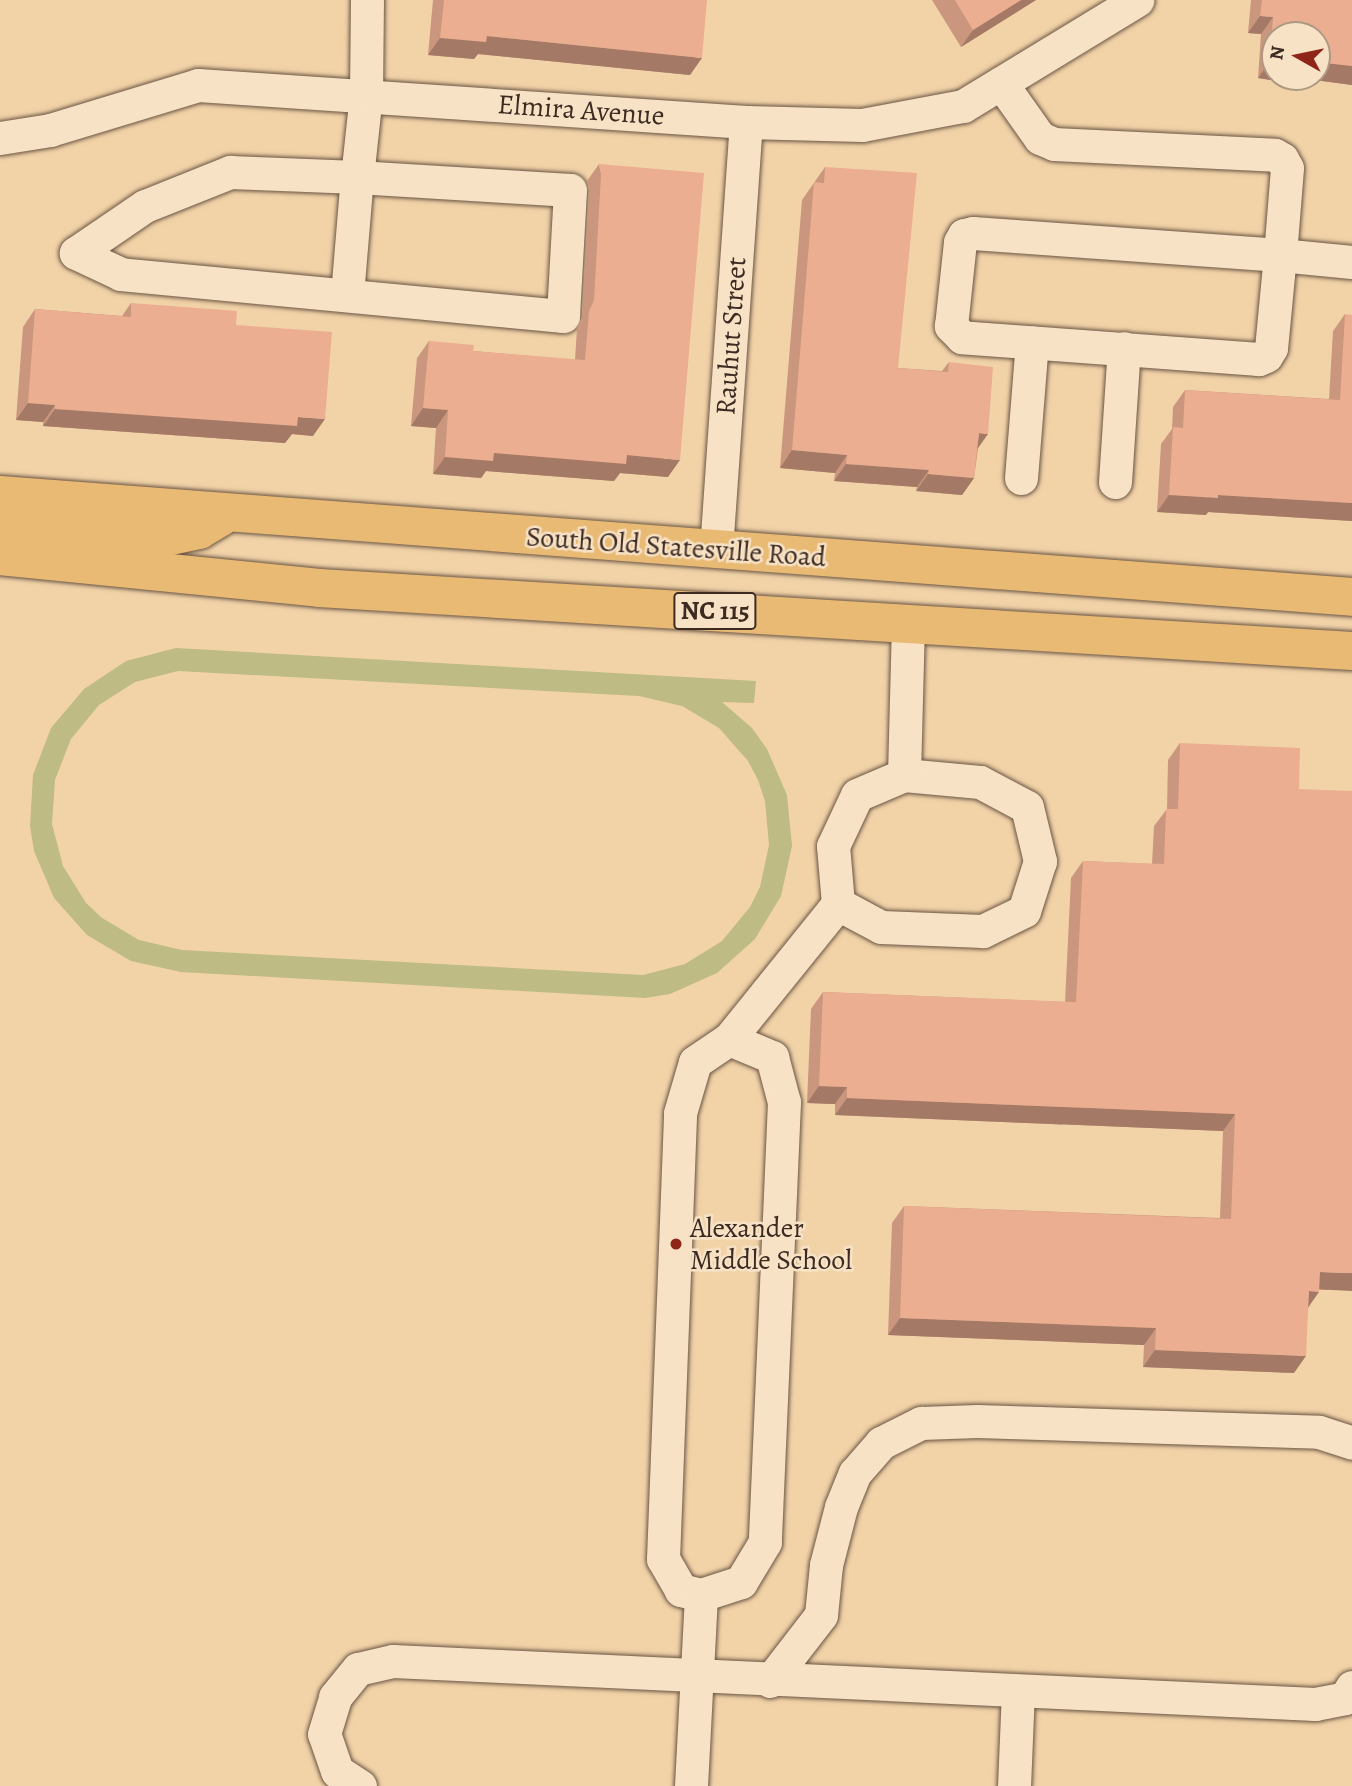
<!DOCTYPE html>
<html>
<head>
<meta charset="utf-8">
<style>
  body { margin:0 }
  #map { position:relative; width:1352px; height:1786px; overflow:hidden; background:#f2d3a8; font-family:Alegreya,serif }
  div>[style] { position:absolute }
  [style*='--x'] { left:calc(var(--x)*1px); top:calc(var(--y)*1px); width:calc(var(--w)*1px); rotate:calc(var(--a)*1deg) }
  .green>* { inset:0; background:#bebb85 }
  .roads { filter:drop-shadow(0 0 2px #6a5544) drop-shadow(0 0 2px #6a5544) }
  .minor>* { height:33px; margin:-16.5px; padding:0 16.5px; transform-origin:16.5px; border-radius:16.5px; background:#f7e2c6 }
  .major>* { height:38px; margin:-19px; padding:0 19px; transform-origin:19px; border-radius:19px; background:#e9ba74 }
  .wall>* { inset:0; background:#ca967d }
  .shaded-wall>* { inset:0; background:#a47a66 }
  .building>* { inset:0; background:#ebae91 }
  .dots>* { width:19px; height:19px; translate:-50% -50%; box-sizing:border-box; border:4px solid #f7e2c6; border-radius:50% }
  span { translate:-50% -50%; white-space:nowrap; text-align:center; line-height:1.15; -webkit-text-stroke:5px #f7e2c6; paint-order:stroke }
  .shield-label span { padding:2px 5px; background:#f7e2c6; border:2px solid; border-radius:5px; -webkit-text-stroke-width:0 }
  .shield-label { font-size:26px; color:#3d2b22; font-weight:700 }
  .street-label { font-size:28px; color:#3d2b22 }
  .poi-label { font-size:28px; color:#3d2b22 }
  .left { translate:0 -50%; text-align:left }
  .north { position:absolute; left:1261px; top:21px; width:70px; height:70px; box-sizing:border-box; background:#f7e2c6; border:2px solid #ad9984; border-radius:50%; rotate:279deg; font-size:19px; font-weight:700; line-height:28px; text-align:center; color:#3d2b22 }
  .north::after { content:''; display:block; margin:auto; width:24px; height:32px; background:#8f2418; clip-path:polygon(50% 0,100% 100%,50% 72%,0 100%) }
</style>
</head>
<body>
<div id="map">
  <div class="green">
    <div style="clip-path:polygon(evenodd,176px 648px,756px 681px,754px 703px,722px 702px,752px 728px,767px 749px,787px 795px,792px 846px,781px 896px,755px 939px,717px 973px,670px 994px,645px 998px,181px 972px,131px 961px,87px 935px,54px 898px,34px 851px,30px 826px,33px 775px,51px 728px,84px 689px,126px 661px,176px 648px,178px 671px,639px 696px,682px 706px,719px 728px,748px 761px,758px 780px,765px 801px,769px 845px,760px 887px,750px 907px,722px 941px,685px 964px,643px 975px,182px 950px,139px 940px,102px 918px,86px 903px,63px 866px,52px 824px,55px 780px,71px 739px,99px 705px,135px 682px,178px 671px)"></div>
  </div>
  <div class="roads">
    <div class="minor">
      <div style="--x:1001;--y:83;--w:67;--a:54.7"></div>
      <div style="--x:1040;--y:138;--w:15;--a:23"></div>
      <div style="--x:1054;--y:144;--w:221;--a:2.8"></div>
      <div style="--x:1275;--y:155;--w:8;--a:30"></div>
      <div style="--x:1282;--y:159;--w:10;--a:61"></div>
      <div style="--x:1287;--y:168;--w:87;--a:94.6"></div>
      <div style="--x:1280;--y:255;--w:93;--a:95.5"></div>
      <div style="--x:1271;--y:348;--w:9;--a:122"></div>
      <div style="--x:1266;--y:356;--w:8;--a:157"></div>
      <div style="--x:1259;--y:359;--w:298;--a:-175.8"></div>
      <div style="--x:962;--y:337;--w:16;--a:-135"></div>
      <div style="--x:951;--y:326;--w:84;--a:-83.9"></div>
      <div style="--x:960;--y:242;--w:8;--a:-60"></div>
      <div style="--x:964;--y:235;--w:9;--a:-13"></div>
      <div style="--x:973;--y:233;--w:308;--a:4.1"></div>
      <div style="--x:1280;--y:255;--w:72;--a:5.6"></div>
      <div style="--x:0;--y:138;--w:51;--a:-9.1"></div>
      <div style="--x:50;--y:130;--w:155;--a:-16.9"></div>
      <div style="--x:198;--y:85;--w:549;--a:3.86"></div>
      <div style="--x:746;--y:122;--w:116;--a:1.5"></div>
      <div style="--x:862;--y:125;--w:103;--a:-10.7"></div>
      <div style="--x:963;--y:106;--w:204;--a:-31.3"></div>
      <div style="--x:347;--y:295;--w:118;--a:-85.2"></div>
      <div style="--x:357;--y:177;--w:213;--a:3.5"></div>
      <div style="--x:570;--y:190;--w:126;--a:93.2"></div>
      <div style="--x:563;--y:316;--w:444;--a:-174.6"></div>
      <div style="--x:121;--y:274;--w:50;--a:-155"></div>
      <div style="--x:76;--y:253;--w:83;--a:-34.3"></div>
      <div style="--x:145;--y:206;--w:92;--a:-21.8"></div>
      <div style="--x:230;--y:172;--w:127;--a:2.3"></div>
      <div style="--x:357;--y:177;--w:83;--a:-83.8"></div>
      <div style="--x:366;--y:94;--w:94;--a:-89.4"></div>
      <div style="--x:1021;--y:478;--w:136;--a:-85.4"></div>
      <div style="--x:1115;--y:482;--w:134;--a:-86.2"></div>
      <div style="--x:716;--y:550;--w:429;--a:-86"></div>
      <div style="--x:904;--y:775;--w:76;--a:5.3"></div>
      <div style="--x:980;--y:782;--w:53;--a:28"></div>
      <div style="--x:1027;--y:807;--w:56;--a:76.5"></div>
      <div style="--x:1040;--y:861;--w:52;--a:107.7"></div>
      <div style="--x:1024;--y:911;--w:46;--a:154"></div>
      <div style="--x:983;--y:931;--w:102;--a:-177.8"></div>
      <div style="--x:881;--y:927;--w:49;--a:-151.9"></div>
      <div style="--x:838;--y:904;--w:58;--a:-94.9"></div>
      <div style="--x:833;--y:846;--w:56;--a:-64.8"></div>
      <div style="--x:857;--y:795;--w:51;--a:-23.1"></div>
      <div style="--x:904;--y:775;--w:153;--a:-88.5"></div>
      <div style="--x:729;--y:1039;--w:47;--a:22.7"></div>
      <div style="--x:772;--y:1057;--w:47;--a:75.1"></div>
      <div style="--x:784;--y:1102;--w:440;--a:92.5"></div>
      <div style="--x:765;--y:1542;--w:47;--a:121"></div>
      <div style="--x:741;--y:1582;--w:42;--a:162"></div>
      <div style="--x:701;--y:1595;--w:21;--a:-166"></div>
      <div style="--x:681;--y:1590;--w:36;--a:-120"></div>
      <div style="--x:663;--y:1559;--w:446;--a:-87.8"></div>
      <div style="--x:680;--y:1113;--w:53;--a:-73.6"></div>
      <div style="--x:695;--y:1062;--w:41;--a:-34.1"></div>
      <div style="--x:729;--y:1039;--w:174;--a:-51.1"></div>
      <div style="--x:770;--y:1681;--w:83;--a:-52.3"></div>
      <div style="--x:821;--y:1615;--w:50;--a:-84.3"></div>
      <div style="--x:826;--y:1565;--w:60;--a:-75.5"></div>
      <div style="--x:841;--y:1507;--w:37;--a:-68"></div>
      <div style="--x:855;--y:1473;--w:40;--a:-49"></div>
      <div style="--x:881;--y:1443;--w:45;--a:-26.6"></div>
      <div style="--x:921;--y:1423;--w:56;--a:-2"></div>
      <div style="--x:977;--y:1421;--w:342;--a:1.8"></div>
      <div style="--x:1319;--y:1432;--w:35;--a:18"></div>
      <div style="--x:360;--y:1786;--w:27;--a:-147"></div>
      <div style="--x:337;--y:1771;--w:39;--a:-109"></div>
      <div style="--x:324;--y:1734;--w:39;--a:-73"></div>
      <div style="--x:335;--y:1697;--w:36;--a:-51"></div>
      <div style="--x:358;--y:1669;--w:36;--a:-13"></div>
      <div style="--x:393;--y:1661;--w:923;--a:2.67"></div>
      <div style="--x:1315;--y:1704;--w:31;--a:-11"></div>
      <div style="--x:1345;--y:1698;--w:13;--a:-58"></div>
      <div style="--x:691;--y:1786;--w:191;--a:-87"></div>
      <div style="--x:1014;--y:1786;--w:95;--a:-87.6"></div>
    </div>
    <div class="major">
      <div style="--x:0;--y:495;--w:1356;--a:4.31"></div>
      <div style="--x:0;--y:527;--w:115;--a:4.5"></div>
      <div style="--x:115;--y:536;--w:56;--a:0"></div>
      <div style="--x:171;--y:536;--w:29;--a:-12"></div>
      <div style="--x:199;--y:530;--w:26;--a:-31"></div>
      <div style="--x:0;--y:556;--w:321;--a:5.7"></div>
      <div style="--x:319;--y:588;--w:1035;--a:3.49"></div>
    </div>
  </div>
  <div class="wall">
    <div style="clip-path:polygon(433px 0,707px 0,690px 75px,478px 54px,474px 59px,428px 55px)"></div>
    <div style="clip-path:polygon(932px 0,1036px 0,961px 47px)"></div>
    <div style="clip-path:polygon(1251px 0,1352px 0,1352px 85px,1307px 79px,1303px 85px,1258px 78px,1261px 34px,1248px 33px)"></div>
    <div style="clip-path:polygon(599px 164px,668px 477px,620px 473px,614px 481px,486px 471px,481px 478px,433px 474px,436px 428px,411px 426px,417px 358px,429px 341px,473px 351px,575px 360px,577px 328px,582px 317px,589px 191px,587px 181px)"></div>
    <div style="clip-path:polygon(825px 167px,898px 368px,942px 371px,949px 362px,978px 449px,974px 478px,962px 495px,916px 491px,917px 487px,834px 481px,835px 473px,780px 468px,802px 200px)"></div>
    <div style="clip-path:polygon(131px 303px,236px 325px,313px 436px,292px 434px,285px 443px,43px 426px,43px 422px,16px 420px,23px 327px,35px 309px,122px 316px)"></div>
    <div style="clip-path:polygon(1345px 314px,1352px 521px,1208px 512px,1206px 515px,1157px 512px,1161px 444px,1172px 429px,1173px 407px,1185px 390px,1329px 399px,1333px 331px)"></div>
    <div style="clip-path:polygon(1180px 743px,1299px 789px,1319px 1289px,1308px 1308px,1294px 1373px,1143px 1367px,1144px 1345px,888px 1335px,892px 1223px,904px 1206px,1220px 1218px,1223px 1131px,835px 1115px,835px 1104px,807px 1103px,811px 1009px,823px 992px,1065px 1002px,1071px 878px,1083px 861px,1152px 864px,1154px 826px,1167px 809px,1168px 760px)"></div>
  </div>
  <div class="shaded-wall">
    <div style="clip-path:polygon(1021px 0,1036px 0,961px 47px,973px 30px)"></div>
    <div style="clip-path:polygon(1260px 16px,1273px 17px,1261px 34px,1248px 33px)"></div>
    <div style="clip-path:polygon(487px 36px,702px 58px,690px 75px,478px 54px,474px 59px,428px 55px,440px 38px)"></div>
    <div style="clip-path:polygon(1270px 61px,1275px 62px,1275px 77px,1317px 77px,1317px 62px,1352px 66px,1352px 85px,1307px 79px,1303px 85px,1258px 78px)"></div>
    <div style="clip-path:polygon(28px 403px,55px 405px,43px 422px,16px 420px)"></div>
    <div style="clip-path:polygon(423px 408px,448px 410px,436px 428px,411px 426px)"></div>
    <div style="clip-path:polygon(55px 409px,298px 417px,325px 419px,313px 436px,292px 434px,285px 443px,43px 426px)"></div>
    <div style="clip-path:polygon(979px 433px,988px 434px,976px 451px)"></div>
    <div style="clip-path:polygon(792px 450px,847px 455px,835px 473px,780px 468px)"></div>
    <div style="clip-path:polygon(494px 453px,627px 455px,680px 460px,668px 477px,620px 473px,614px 481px,486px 471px,481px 478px,433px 474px,445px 457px)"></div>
    <div style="clip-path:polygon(846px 464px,929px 470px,917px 487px,834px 481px)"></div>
    <div style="clip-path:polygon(928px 474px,974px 478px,962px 495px,916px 491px)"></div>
    <div style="clip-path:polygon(1169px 495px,1218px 495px,1352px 503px,1352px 521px,1208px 512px,1206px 515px,1157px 512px)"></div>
    <div style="clip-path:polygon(819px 1086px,847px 1087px,835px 1104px,807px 1103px)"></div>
    <div style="clip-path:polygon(847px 1098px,1235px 1114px,1223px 1131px,835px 1115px)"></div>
    <div style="clip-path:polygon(1320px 1272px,1352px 1273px,1352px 1291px,1308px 1289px)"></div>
    <div style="clip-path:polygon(1309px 1291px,1319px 1292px,1307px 1309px)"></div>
    <div style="clip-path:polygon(900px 1318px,1156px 1328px,1144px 1345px,888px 1335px)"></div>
    <div style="clip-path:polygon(1155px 1350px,1306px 1356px,1294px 1373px,1143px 1367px)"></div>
  </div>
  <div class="building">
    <div style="clip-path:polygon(444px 0,707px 0,702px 58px,487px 36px,486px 42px,440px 38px)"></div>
    <div style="clip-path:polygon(955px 0,1021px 0,973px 30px)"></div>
    <div style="clip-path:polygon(1262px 0,1352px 0,1352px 66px,1317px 62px,1317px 35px,1275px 35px,1275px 62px,1270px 61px,1273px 17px,1260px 16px)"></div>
    <div style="clip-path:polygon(599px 164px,704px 173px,680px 460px,627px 455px,626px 464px,494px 453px,493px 461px,445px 457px,448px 410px,423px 408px,429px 341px,474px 345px,473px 351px,585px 360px,589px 311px,594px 300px,601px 174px)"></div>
    <div style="clip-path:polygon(825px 167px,917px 173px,898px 368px,948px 372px,949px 362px,993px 367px,988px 434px,979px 433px,974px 478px,928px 474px,929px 470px,846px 464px,847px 455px,792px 450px,814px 182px,824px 183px)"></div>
    <div style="clip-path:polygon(131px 303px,237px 311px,236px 325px,332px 332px,325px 419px,298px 417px,297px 426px,55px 409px,55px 405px,28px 403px,35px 309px,131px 317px)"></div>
    <div style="clip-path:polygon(1345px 314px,1352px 315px,1352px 503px,1218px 495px,1218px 498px,1169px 495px,1173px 427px,1183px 428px,1185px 390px,1340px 400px)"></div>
    <div style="clip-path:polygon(1180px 743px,1300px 748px,1299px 789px,1352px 791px,1352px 1273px,1320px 1272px,1319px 1292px,1309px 1291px,1306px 1356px,1155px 1350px,1156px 1328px,900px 1318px,904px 1206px,1231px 1219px,1235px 1114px,847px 1098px,847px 1087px,819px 1086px,823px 992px,1076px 1002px,1083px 861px,1164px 864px,1166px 809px,1178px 809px)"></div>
  </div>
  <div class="dots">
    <div style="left:676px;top:1244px;background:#8f2418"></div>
  </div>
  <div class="shield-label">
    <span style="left:715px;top:611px">NC 115</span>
  </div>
  <div class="street-label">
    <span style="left:581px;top:110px;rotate:4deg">Elmira Avenue</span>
    <span style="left:731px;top:336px;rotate:-86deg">Rauhut Street</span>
    <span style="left:676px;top:547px;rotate:4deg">South Old Statesville Road</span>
  </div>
  <div class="poi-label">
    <span class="left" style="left:690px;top:1244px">Alexander<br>Middle School</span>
  </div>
  <div class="north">N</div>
</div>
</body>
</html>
